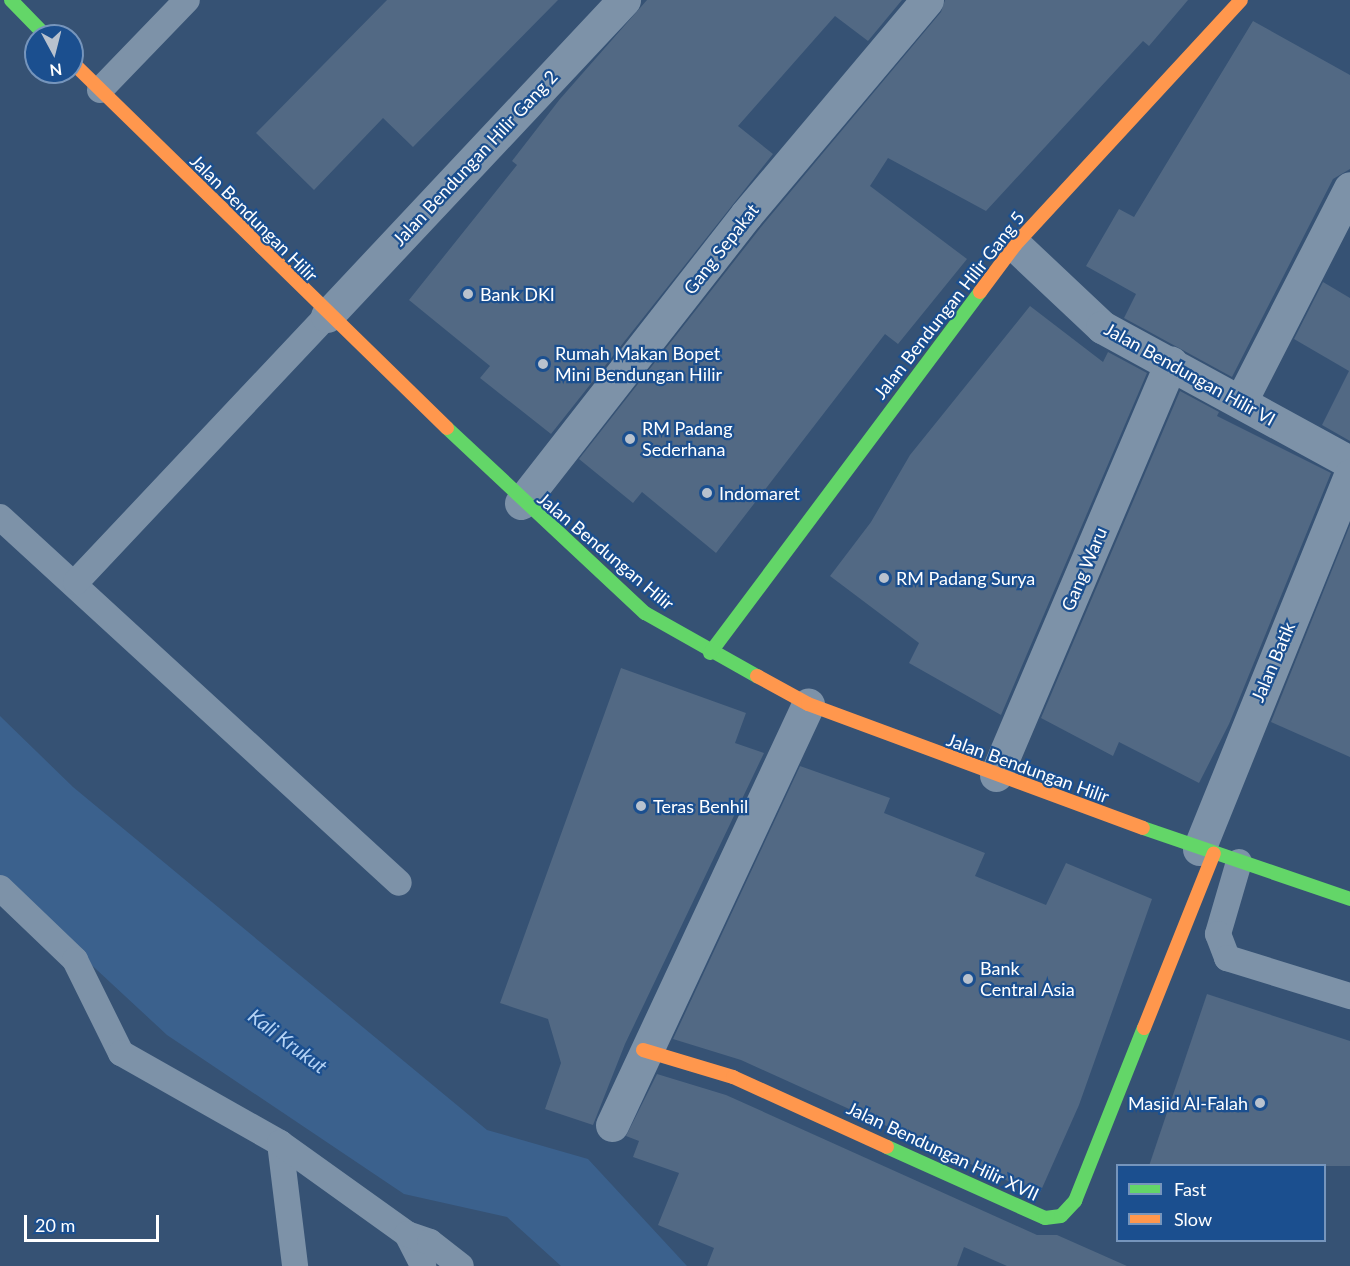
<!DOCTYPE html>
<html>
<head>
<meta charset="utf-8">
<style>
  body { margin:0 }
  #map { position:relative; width:1350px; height:1266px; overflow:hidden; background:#365274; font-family:Lato,sans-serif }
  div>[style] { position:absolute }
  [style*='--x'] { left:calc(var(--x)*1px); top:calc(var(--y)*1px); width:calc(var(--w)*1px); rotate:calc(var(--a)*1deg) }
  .water>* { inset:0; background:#3b618d }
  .building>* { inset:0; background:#526984 }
  .lane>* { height:26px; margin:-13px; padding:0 13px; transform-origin:13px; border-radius:13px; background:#7d92a8 }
  .street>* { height:33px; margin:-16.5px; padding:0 16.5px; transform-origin:16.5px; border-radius:16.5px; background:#7d92a8 }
  .fast>* { height:14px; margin:-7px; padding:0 7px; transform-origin:7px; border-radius:7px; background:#63d668 }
  .slow>* { height:14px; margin:-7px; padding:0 7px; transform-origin:7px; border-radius:7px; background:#ff974d }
  .dots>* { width:16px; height:16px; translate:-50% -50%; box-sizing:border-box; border:3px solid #1b4f8f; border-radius:50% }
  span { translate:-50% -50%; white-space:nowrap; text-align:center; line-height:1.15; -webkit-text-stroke:4.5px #1b4f8f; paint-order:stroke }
  .street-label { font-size:18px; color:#fff }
  .poi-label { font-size:18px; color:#fff }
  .left { translate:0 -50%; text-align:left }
  .right { translate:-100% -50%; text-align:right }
  .water-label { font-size:20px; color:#b5d3f5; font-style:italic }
  .legend { position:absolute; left:1116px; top:1164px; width:210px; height:78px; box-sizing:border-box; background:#1b4f8f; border:2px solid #7695bc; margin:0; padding:8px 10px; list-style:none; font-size:18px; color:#fff }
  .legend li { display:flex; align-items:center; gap:12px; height:30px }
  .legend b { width:30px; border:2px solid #7695bc }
  .north { position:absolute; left:24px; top:24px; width:60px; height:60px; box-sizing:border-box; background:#1b4f8f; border:2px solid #7695bc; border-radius:50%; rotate:173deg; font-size:16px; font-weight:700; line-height:24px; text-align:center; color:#fff }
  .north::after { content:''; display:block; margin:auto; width:21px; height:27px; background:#b9c2ce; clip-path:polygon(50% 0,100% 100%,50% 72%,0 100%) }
  .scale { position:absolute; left:24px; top:1215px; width:135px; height:27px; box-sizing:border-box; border:3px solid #fff; border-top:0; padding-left:8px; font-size:18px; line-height:21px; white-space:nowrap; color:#fff; -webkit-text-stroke:4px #1b4f8f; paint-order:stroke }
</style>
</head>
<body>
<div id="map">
  <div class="water">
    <div style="clip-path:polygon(0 716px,73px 787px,487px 1130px,588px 1159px,687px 1266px,561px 1266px,507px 1217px,404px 1194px,167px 1035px,0 880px)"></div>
  </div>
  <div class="building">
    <div style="clip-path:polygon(387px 0,558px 0,413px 147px,383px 118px,314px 190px,256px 133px)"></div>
    <div style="clip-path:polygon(647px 0,902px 0,868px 41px,835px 16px,738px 126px,773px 154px,551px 434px,480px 378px,490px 366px,409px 300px,517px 165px,512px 161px,560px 99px)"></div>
    <div style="clip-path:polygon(945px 0,1188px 0,1149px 46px,1143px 41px,986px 211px,888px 158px,870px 186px,967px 259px,898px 344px,885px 334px,716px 553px,642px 492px,633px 503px,579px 459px,761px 227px,941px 12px)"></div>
    <div style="clip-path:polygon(1253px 21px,1350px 75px,1350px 169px,1333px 179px,1232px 377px,1124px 318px,1136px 294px,1086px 266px,1119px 209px,1134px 217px)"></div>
    <div style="clip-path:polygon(1323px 282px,1350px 298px,1350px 441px,1322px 425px,1349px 371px,1294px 339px)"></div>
    <div style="clip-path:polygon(1030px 306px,1103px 362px,1108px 352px,1147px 373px,1001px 715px,909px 663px,919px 643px,830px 576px,871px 522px,910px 455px)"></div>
    <div style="clip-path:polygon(1180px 391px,1219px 412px,1217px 416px,1331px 473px,1229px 724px,1199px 783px,1119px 742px,1113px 756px,1041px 718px)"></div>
    <div style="clip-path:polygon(1350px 525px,1350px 757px,1271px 722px)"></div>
    <div style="clip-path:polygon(621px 668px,746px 713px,735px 743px,764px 753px,625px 1044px,593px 1125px,545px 1109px,561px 1063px,548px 1019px,500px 1003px)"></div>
    <div style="clip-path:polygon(800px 766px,890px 798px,884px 813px,985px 853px,975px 876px,1046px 905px,1066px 863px,1152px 899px,1079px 1105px,1039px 1195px,741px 1060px,673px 1039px)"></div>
    <div style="clip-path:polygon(1207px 994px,1350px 1041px,1350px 1166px,1149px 1166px)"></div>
    <div style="clip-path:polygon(657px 1074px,726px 1095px,1037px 1235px,1057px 1235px,1127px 1266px,1007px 1266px,964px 1247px,957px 1266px,707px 1266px,714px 1248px,658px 1225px,679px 1173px,633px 1157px,639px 1141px,626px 1136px)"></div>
  </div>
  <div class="lane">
    <div style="--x:100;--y:90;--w:125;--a:-46"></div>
    <div style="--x:0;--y:517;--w:541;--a:42.53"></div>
    <div style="--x:76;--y:582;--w:366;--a:-46.7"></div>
    <div style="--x:1239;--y:862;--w:75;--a:106.3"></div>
    <div style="--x:1218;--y:934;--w:26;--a:69"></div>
    <div style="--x:1227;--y:958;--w:129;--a:17.2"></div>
    <div style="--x:0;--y:888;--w:104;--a:43.8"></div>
    <div style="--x:75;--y:960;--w:104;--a:63.7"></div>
    <div style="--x:121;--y:1053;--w:183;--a:29.5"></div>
    <div style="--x:280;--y:1143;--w:124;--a:83"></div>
    <div style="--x:280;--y:1143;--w:156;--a:35.6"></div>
    <div style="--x:407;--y:1234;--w:36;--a:63"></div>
    <div style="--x:407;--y:1234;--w:24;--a:19"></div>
    <div style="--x:430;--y:1242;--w:39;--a:38"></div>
  </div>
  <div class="street">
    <div style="--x:1015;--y:245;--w:120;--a:43.3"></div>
    <div style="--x:1102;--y:327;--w:282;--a:28.6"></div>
    <div style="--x:327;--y:316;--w:434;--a:-46.8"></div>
    <div style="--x:1241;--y:401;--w:239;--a:-62.9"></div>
    <div style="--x:521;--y:503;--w:365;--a:-52"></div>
    <div style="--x:746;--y:215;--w:281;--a:-49.9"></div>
    <div style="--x:996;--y:775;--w:448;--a:-67"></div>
    <div style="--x:1199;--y:849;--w:403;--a:-68"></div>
    <div style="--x:612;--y:1125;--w:464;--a:-65"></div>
  </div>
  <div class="fast">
    <div style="--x:11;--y:0;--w:50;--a:45.8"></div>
    <div style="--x:447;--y:428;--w:271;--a:43.1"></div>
    <div style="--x:645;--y:613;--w:129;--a:29.4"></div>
    <div style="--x:710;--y:653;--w:451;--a:-53.2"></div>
    <div style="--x:1143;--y:828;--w:219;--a:18.9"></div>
    <div style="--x:887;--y:1147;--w:173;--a:24.2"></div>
    <div style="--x:1045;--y:1218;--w:16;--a:-7"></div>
    <div style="--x:1061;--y:1216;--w:21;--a:-47"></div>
    <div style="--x:1075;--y:1201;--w:186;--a:-68.3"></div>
  </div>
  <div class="slow">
    <div style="--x:72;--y:62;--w:524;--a:44.3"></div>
    <div style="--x:980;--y:292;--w:59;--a:-53.3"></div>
    <div style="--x:1015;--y:245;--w:333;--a:-47.3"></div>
    <div style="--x:757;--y:676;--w:58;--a:28.8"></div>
    <div style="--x:808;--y:704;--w:357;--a:20.3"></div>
    <div style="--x:1144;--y:1028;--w:188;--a:-68.2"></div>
    <div style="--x:643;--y:1050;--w:94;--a:16.7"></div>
    <div style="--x:733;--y:1077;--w:169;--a:24.4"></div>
  </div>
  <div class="dots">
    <div style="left:468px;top:294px;background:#b9c2ce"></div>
    <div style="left:543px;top:364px;background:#b9c2ce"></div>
    <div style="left:630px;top:439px;background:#b9c2ce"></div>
    <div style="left:707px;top:493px;background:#b9c2ce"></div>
    <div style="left:884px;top:578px;background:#b9c2ce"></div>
    <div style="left:641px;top:806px;background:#b9c2ce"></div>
    <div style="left:968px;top:979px;background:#b9c2ce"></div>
    <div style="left:1260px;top:1103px;background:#b9c2ce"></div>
  </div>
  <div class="street-label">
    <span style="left:475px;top:158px;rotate:-47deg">Jalan Bendungan Hilir Gang 2</span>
    <span style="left:254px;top:218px;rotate:45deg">Jalan Bendungan Hilir</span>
    <span style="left:721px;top:249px;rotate:-52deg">Gang Sepakat</span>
    <span style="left:949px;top:305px;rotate:-52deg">Jalan Bendungan Hilir Gang 5</span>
    <span style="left:1190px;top:374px;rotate:29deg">Jalan Bendungan Hilir VI</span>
    <span style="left:606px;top:551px;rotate:40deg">Jalan Bendungan Hilir</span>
    <span style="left:1084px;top:569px;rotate:-67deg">Gang Waru</span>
    <span style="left:1273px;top:662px;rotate:-67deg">Jalan Batik</span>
    <span style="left:1028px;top:768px;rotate:20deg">Jalan Bendungan Hilir</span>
    <span style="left:943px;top:1151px;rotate:25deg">Jalan Bendungan Hilir XVII</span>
  </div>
  <div class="poi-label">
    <span class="left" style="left:480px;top:294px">Bank DKI</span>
    <span class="left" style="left:555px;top:364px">Rumah Makan Bopet<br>Mini Bendungan Hilir</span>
    <span class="left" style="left:642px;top:439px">RM Padang<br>Sederhana</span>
    <span class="left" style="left:719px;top:493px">Indomaret</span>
    <span class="left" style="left:896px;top:578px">RM Padang Surya</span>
    <span class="left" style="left:653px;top:806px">Teras Benhil</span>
    <span class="left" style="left:980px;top:979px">Bank<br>Central Asia</span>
    <span class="right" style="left:1248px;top:1103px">Masjid Al-Falah</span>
  </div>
  <div class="water-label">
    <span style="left:288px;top:1041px;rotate:37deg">Kali Krukut</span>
  </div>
  <ul class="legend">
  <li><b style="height:8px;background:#63d668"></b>Fast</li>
  <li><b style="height:8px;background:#ff974d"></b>Slow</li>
  </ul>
  <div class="north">N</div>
  <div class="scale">20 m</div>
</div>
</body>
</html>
